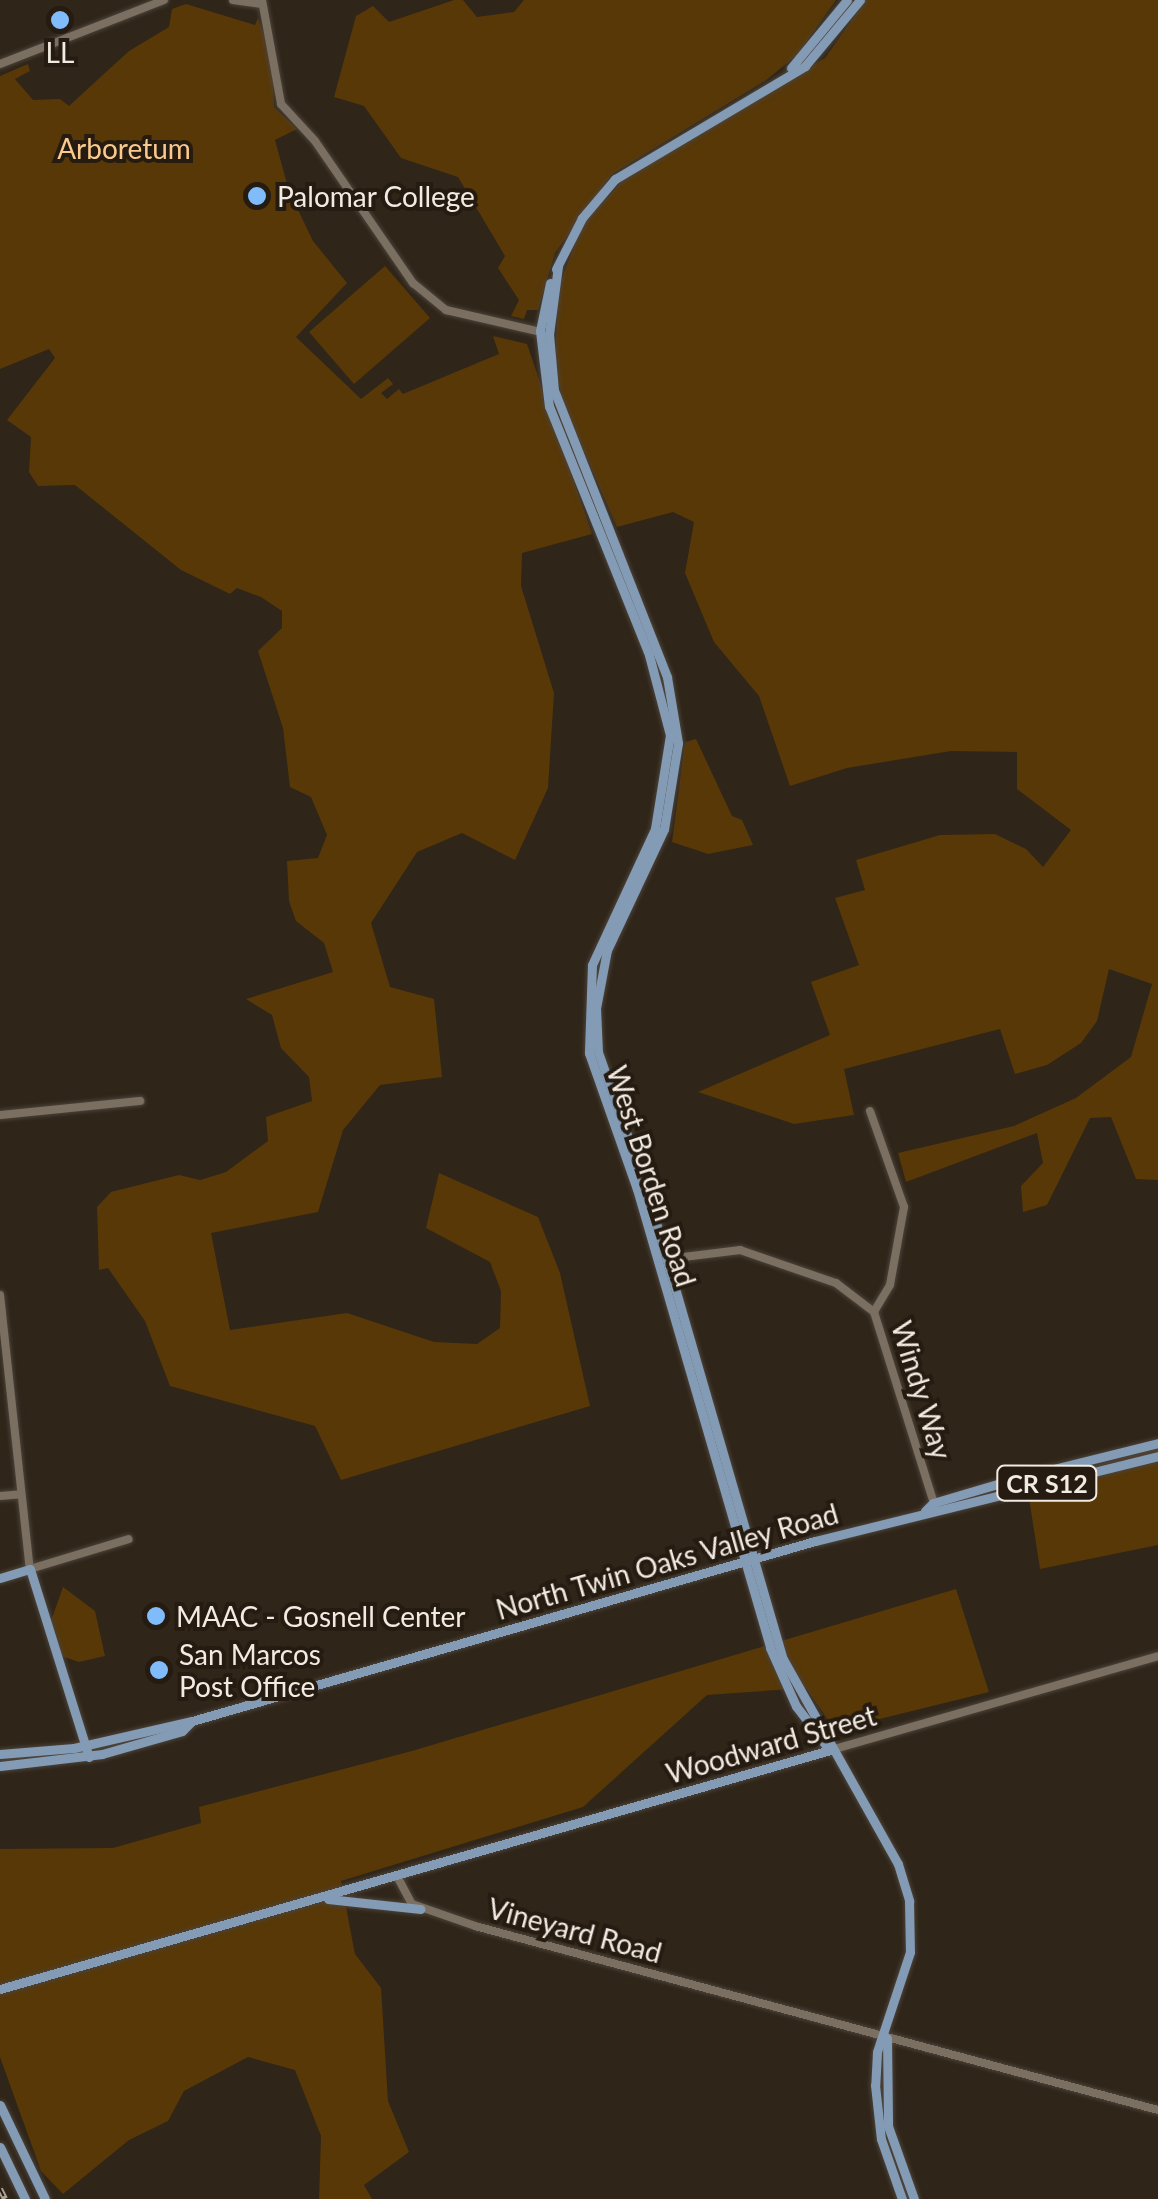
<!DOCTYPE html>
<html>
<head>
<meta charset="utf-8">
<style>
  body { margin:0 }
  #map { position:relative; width:1158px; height:2199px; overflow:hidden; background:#2f2519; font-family:Lato,sans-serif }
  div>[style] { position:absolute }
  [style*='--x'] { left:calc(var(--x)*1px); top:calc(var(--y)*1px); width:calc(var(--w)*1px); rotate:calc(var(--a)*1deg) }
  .green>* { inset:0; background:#583807 }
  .roads { filter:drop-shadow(0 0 2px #4c433a) drop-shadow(0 0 2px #4c433a) }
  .minor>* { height:8px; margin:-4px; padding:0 4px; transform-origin:4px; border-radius:4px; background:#7a6f61 }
  .major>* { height:9px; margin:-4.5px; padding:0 4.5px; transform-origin:4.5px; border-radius:4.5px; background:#839bb4 }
  .rail>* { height:6px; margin-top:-3px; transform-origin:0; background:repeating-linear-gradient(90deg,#251b10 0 8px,#aba399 0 16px); box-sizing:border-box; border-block:2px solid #aba399 }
  .dots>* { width:28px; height:28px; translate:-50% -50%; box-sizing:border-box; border:5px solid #251b10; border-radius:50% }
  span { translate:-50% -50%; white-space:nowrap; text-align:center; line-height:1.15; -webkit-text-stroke:8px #251b10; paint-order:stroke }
  .shield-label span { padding:2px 8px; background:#251b10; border:2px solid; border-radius:8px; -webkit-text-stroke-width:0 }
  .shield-label { font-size:25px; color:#f2ebe3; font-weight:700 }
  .poi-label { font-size:28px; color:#f2ebe3 }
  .left { translate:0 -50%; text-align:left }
  .park-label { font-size:28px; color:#fac98d }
  .street-label { font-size:28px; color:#f2ebe3 }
</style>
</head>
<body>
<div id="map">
  <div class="green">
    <div style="clip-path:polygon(454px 0,463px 0,477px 17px,514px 12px,524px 0,836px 0,797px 55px,765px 81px,612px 174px,555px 253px,538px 310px,527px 310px,524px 319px,511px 316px,519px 300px,498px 268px,505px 256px,458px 177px,401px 158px,364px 106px,334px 97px,356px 16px,373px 6px,389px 22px)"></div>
    <div style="clip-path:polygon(866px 0,1158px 0,1158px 1180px,1136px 1179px,1111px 1117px,1090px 1118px,1047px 1205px,1023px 1212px,1021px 1186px,1043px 1163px,1037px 1133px,906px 1182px,898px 1153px,1014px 1126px,1076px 1098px,1131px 1057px,1152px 984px,1109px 969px,1097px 1021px,1081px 1043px,1047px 1065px,1015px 1074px,1000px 1029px,844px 1069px,854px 1115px,794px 1124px,698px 1092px,830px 1035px,811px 982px,859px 965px,835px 898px,865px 890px,856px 860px,940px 835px,995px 834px,1026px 849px,1043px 867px,1071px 830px,1017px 789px,1017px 752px,951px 751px,847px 768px,790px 786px,759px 696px,714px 642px,685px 573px,694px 522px,673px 512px,617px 527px,564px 406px,555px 368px,558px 289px,582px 225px,632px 170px,825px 58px)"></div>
    <div style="clip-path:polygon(186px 4px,255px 25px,258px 18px,272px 57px,274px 107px,297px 129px,275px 140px,289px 191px,313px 241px,347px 283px,296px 337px,361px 399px,388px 378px,393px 384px,381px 393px,387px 399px,399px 389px,403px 394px,499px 354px,493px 336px,527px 344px,592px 534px,522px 553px,521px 586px,554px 693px,548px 788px,515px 860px,462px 833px,417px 852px,371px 923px,390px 987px,434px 999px,442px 1077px,380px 1085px,343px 1130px,318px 1212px,211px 1233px,230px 1330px,347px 1313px,434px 1342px,477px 1344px,500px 1328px,501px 1291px,490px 1262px,426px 1228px,439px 1173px,538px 1217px,560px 1273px,590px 1406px,341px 1480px,315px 1426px,170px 1386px,145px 1321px,108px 1268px,99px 1270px,97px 1207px,111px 1192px,179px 1175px,200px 1180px,226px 1172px,268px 1141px,266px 1117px,312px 1101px,309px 1077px,281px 1048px,272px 1015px,246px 999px,333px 972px,324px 943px,296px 921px,289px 901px,287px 861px,318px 858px,327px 835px,311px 797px,290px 787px,283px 728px,258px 651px,282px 628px,282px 611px,261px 597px,237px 588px,230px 594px,181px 570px,75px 485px,38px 486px,29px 472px,31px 437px,7px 420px,55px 358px,49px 349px,0 369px,0 76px,28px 64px,30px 71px,15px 79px,33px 100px,60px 99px,69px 106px,129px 51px,169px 27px,172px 9px)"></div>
    <div style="clip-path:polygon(385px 266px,430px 318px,354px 384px,309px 332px)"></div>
    <div style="clip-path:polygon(696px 739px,732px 816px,742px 820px,753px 845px,708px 854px,672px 842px,685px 742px)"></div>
    <div style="clip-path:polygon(1158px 1448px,1158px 1545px,1040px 1569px,1027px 1485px)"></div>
    <div style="clip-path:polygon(63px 1587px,95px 1611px,105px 1656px,79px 1662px,61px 1656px,51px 1621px)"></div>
    <div style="clip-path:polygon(956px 1589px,989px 1692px,835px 1730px,806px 1688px,707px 1695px,583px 1807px,341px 1881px,355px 1954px,381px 1988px,388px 2101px,409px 2152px,364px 2185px,372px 2199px,319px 2199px,321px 2136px,295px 2070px,248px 2057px,184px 2091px,168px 2121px,129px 2140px,63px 2194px,41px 2171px,0 2057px,0 1849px,113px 1848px,201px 1823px,199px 1807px,412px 1751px)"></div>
  </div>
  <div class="roads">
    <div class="minor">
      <div style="--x:233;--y:0;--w:29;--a:8"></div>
      <div style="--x:262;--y:0;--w:106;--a:79.6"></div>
      <div style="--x:281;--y:104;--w:50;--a:47.4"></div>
      <div style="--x:315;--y:141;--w:173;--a:55.4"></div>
      <div style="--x:413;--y:283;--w:43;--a:39.3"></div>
      <div style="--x:446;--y:310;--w:98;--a:13"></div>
      <div style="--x:0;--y:64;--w:176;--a:-21.3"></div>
      <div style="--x:870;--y:1111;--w:102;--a:70.5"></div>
      <div style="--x:904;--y:1207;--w:79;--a:100.2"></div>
      <div style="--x:890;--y:1285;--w:31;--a:121"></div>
      <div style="--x:874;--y:1312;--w:201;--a:72.6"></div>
      <div style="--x:0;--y:1115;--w:141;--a:-5.7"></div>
      <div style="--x:667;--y:1259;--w:74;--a:-7"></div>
      <div style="--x:740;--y:1250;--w:102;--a:19"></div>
      <div style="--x:836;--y:1283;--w:48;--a:37.3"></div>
      <div style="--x:0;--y:1295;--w:276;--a:83.8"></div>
      <div style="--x:30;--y:1569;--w:103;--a:-16.9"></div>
      <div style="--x:0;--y:1496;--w:21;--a:-5"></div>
      <div style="--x:831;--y:1750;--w:340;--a:-16"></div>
      <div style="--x:397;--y:1876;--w:32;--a:62"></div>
      <div style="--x:412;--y:1904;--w:67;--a:19.2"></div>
      <div style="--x:475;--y:1926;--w:707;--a:15.08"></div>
    </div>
    <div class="major">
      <div style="--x:791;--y:68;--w:88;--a:-50.5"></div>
      <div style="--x:558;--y:266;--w:69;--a:97.5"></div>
      <div style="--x:549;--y:334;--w:56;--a:84.9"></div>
      <div style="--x:554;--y:390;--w:308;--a:68.5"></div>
      <div style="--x:667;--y:677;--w:67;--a:80.5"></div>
      <div style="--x:678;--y:743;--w:87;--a:99.2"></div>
      <div style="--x:664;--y:829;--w:134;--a:115.2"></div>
      <div style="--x:607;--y:950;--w:59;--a:100.7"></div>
      <div style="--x:596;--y:1008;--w:44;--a:87.4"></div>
      <div style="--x:598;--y:1052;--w:151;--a:70.7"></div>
      <div style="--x:648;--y:1195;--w:483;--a:73.8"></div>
      <div style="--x:783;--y:1659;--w:235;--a:60.7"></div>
      <div style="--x:898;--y:1864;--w:39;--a:73"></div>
      <div style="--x:909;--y:1901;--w:51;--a:88.9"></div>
      <div style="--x:910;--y:1952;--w:105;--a:108.3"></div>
      <div style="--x:877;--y:2052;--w:33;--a:93"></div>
      <div style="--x:875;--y:2085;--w:54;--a:83.7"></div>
      <div style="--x:881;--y:2139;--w:64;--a:70.7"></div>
      <div style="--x:556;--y:269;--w:57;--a:-63"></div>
      <div style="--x:582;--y:218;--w:51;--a:-49.8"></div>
      <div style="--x:615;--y:179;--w:221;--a:-30.7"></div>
      <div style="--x:805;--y:66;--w:86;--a:-50.2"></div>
      <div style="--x:550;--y:283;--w:49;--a:101.8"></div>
      <div style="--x:540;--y:331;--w:76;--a:83.2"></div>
      <div style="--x:549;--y:406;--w:268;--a:68.1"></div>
      <div style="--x:649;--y:655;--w:83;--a:75.3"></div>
      <div style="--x:670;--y:735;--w:95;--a:99.1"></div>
      <div style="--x:655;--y:829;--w:150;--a:114.9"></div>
      <div style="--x:592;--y:965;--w:88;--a:92"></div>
      <div style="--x:589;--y:1053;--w:144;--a:70.6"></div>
      <div style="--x:637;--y:1189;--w:478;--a:73.8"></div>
      <div style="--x:770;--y:1648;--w:64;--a:65.9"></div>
      <div style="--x:796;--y:1706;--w:53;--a:52.7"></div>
      <div style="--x:925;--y:1511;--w:11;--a:-45"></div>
      <div style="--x:933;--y:1503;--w:96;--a:-16.4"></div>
      <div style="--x:1025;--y:1476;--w:137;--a:-13.9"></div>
      <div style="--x:0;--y:1578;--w:31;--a:-17"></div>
      <div style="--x:30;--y:1569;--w:197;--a:72.6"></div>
      <div style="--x:0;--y:1754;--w:74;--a:-4.6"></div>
      <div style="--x:74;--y:1748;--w:121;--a:-12.9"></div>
      <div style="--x:192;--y:1721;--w:648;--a:-16.12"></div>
      <div style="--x:815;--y:1541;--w:353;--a:-13.9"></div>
      <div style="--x:0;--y:1766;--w:103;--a:-6.7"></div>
      <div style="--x:102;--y:1754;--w:83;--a:-16"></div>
      <div style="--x:182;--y:1731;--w:14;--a:-45"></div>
      <div style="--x:328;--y:1899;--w:93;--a:6.2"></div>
      <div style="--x:0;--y:1989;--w:864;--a:-16.06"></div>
      <div style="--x:887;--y:2038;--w:88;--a:89.3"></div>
      <div style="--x:888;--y:2126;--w:77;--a:70.4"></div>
      <div style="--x:0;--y:2105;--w:104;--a:64.4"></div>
      <div style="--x:0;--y:2147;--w:58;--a:64.3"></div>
    </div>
  </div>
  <div class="rail">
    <div style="--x:0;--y:2189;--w:11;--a:63"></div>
  </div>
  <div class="dots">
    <div style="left:60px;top:20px;background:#81bcfa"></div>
    <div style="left:257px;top:196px;background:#81bcfa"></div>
    <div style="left:156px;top:1616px;background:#81bcfa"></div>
    <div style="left:159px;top:1670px;background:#81bcfa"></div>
  </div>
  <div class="shield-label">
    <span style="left:1047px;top:1483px">CR S12</span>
  </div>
  <div class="poi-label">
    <span style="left:60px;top:52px">LL</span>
    <span class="left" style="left:277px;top:196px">Palomar College</span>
    <span class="left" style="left:176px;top:1616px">MAAC - Gosnell Center</span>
    <span class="left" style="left:179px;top:1670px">San Marcos<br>Post Office</span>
  </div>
  <div class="park-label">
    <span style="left:124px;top:148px">Arboretum</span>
  </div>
  <div class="street-label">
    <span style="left:652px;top:1176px;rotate:72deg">West Borden Road</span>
    <span style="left:922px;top:1390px;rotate:73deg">Windy Way</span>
    <span style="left:667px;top:1561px;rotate:-16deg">North Twin Oaks Valley Road</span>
    <span style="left:771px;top:1744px;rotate:-16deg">Woodward Street</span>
    <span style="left:575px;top:1930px;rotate:15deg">Vineyard Road</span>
  </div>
</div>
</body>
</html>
